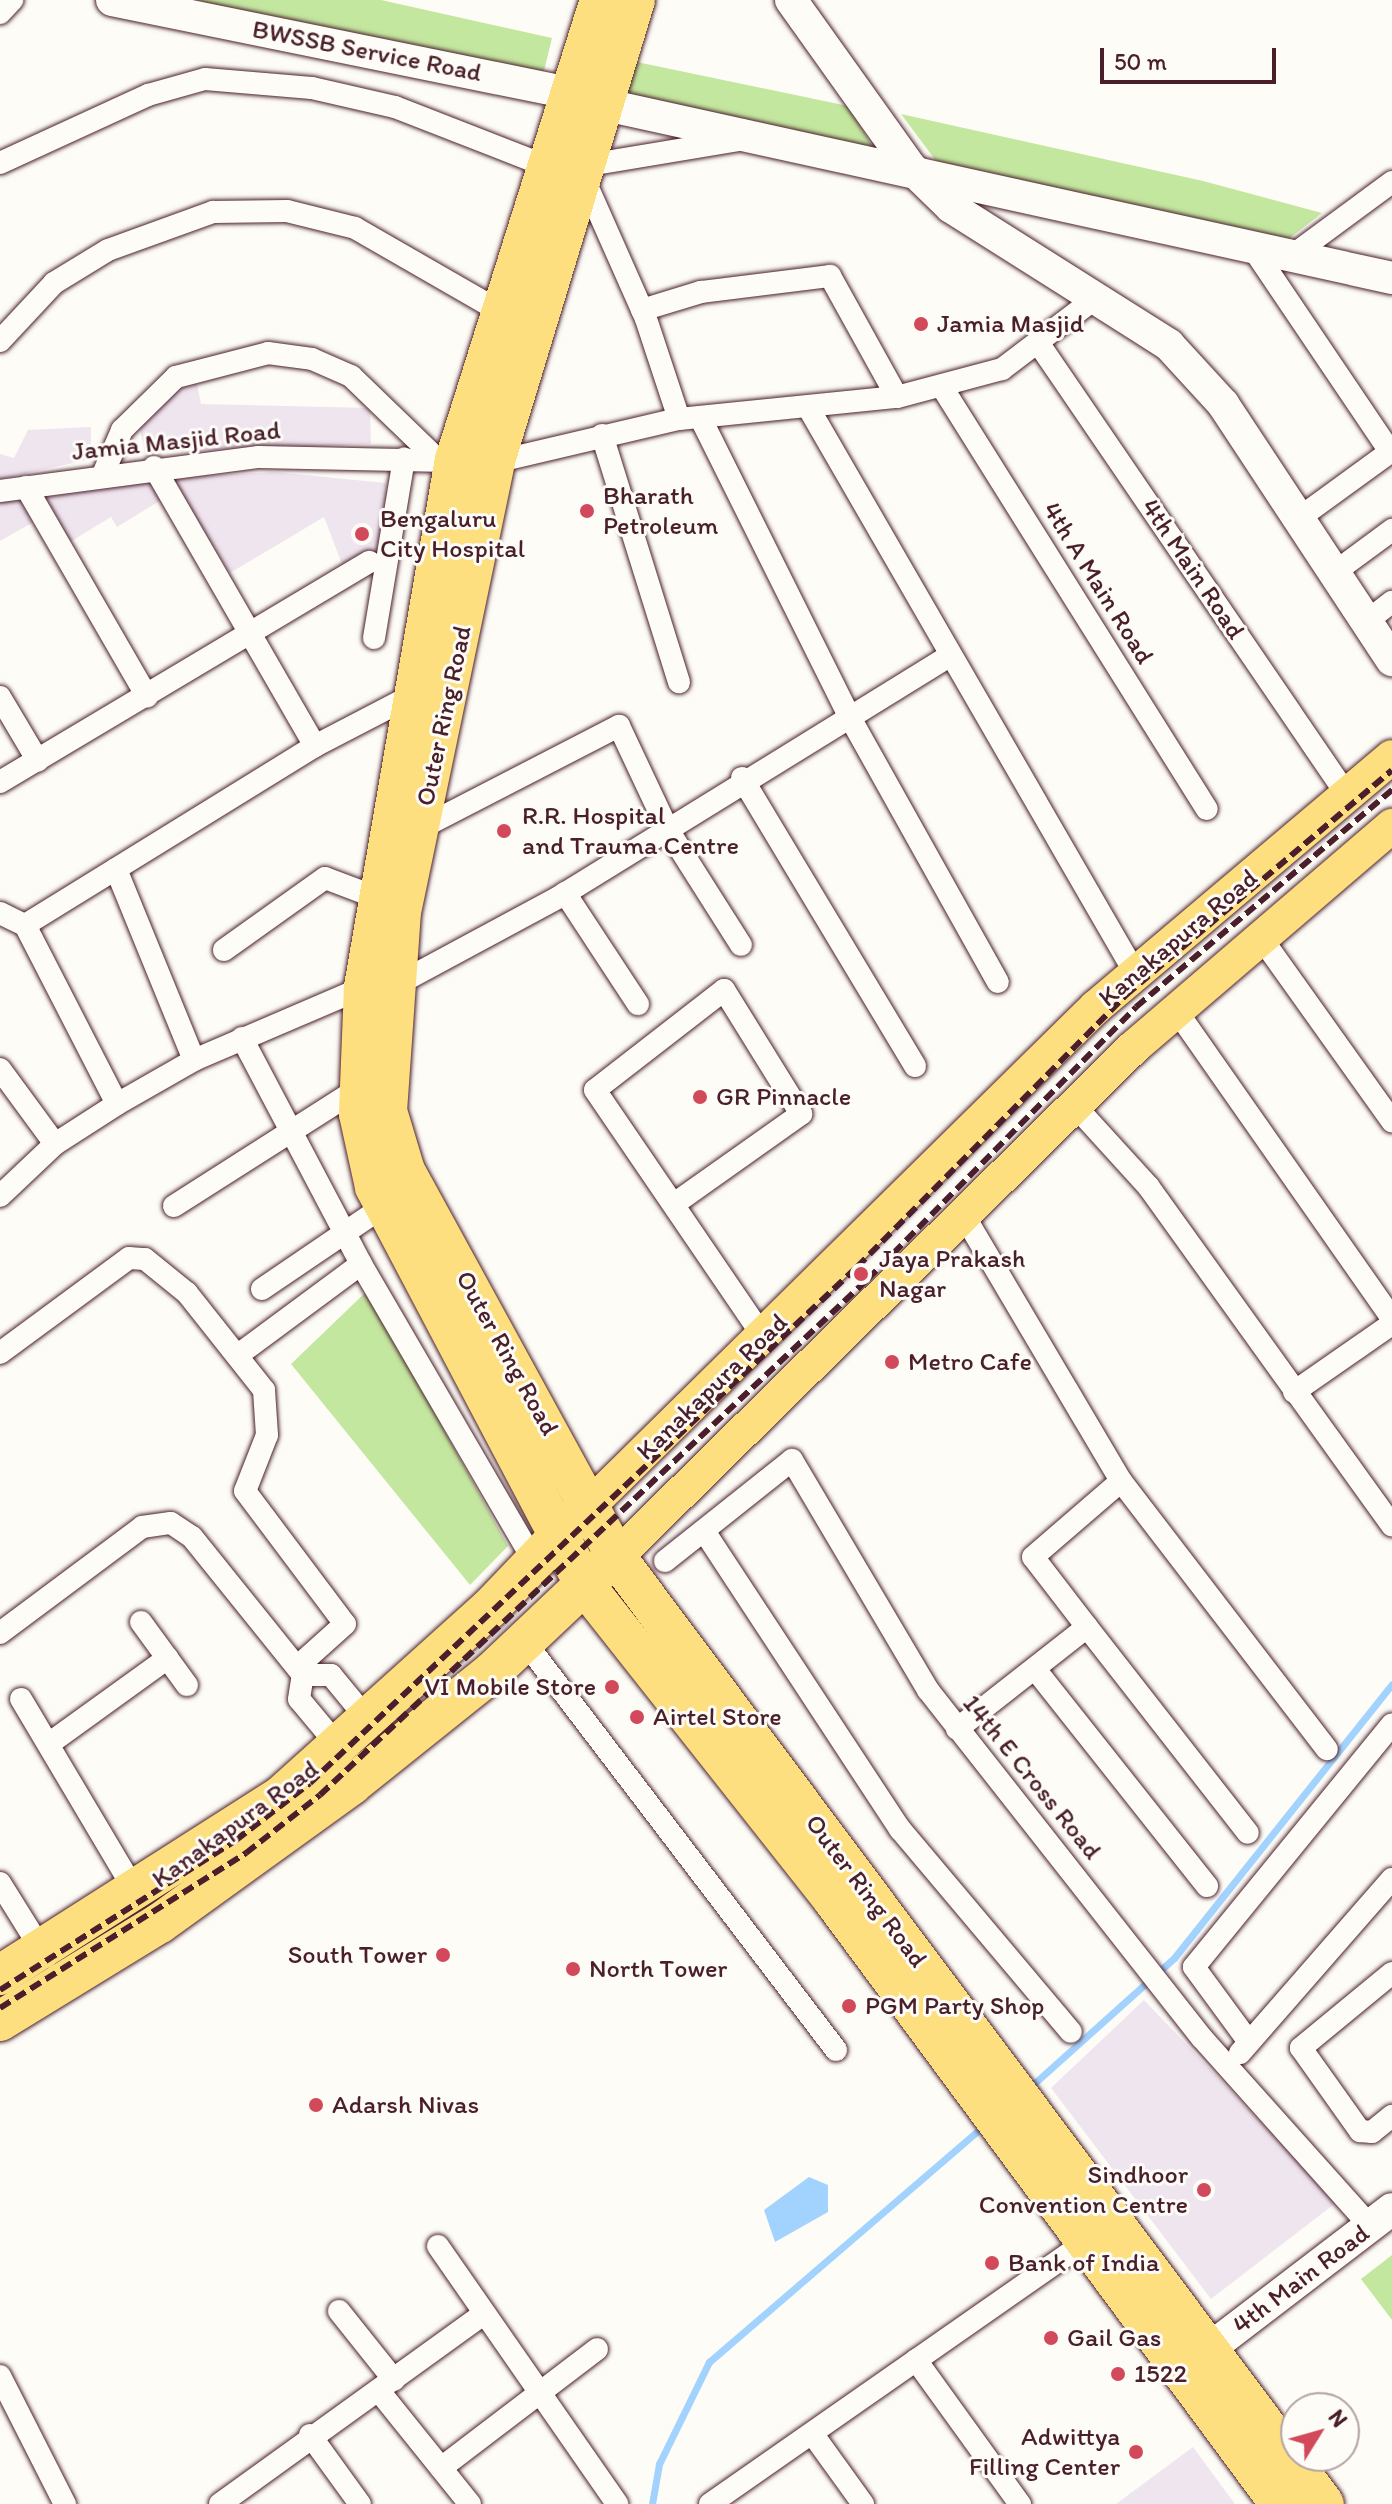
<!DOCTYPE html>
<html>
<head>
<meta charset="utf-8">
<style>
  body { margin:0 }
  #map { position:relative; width:1392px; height:2504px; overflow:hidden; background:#fdfcf7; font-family:Itim,sans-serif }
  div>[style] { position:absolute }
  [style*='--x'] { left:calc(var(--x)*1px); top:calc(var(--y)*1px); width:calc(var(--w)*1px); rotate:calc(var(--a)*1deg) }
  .built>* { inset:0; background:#efe5ef }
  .green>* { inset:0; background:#c4e7a0 }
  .water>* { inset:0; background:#a2d2fe }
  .stream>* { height:7px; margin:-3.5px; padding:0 3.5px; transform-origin:3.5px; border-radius:3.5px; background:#a2d2fe }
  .roads { filter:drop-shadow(0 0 2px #4a1f2b) drop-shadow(0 0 2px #4a1f2b) }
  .street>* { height:22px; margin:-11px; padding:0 11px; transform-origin:11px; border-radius:11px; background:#fdfcf7 }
  .secondary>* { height:32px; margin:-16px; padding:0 16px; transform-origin:16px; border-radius:16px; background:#fdfcf7 }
  .primary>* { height:34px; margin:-17px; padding:0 17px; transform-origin:17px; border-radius:17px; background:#fedf80 }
  .highway>* { height:40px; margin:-20px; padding:0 20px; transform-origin:20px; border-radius:20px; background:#fedf80 }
  .rail>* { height:6px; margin-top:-3px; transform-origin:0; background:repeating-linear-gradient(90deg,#4a1f2b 0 12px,transparent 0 18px) }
  .dots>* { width:22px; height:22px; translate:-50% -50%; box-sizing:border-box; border:4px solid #fdfcf7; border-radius:50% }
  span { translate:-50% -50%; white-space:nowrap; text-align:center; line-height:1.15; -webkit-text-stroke:6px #fdfcf7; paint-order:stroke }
  .street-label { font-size:26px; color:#4a1f2b }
  .poi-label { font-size:26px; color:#4a1f2b }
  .left { translate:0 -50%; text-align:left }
  .right { translate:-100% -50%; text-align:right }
  .north { position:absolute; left:1280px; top:2392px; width:80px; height:80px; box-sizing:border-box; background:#fdfcf7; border:2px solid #b5a4a5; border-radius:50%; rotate:53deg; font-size:22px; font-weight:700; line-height:32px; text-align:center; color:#4a1f2b }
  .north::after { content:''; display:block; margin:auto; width:28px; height:36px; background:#d1495b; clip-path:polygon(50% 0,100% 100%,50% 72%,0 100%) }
  .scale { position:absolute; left:1100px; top:48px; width:176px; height:36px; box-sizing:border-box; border:4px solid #4a1f2b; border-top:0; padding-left:10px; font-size:24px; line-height:28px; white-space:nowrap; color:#4a1f2b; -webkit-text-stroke:6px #fdfcf7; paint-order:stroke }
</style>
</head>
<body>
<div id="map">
  <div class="built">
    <div style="clip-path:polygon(196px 379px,201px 404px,370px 408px,371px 444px,145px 453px,137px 417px)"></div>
    <div style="clip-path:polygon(91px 427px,91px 459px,0 479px,0 454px,14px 458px,28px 430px)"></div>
    <div style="clip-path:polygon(274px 472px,386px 483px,385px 546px,345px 572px,324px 517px,230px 573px,171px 478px)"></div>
    <div style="clip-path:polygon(153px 477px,166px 497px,117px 527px,111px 517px,65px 545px,35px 497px)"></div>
    <div style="clip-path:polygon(22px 497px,37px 520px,0 541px,0 502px)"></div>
    <div style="clip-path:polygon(1144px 2000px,1337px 2202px,1211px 2299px,1051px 2088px)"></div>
    <div style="clip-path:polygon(1193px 2447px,1235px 2504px,1116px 2504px)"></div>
  </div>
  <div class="green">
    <div style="clip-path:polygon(177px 0,381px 0,552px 38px,542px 79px)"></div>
    <div style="clip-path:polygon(632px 61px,848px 106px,877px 154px,624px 98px)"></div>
    <div style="clip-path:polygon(901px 114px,1203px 181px,1322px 213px,1282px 244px,942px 169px)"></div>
    <div style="clip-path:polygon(367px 1291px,508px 1546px,470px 1585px,291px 1364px)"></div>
    <div style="clip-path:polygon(1392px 2255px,1392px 2320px,1361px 2279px)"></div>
  </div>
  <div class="water">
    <div style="clip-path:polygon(809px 2177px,828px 2185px,828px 2212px,775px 2242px,764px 2210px)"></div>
  </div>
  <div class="stream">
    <div style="--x:1028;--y:2089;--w:196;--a:-41.9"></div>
    <div style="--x:1174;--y:1958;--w:350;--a:-51.5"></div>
    <div style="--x:652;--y:2504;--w:41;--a:-80.1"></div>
    <div style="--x:659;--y:2464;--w:114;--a:-63.9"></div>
    <div style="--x:709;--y:2362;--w:364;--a:-40.7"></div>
  </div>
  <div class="roads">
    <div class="street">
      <div style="--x:0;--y:13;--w:18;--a:-47"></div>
      <div style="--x:0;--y:163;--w:163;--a:-24.7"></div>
      <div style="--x:148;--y:95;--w:59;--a:-15.7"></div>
      <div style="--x:205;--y:79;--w:107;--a:4.8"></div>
      <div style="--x:312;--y:88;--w:85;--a:12.9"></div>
      <div style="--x:395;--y:107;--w:165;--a:21.3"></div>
      <div style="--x:588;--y:165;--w:153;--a:-9.4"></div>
      <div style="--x:584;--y:179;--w:153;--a:66.1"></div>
      <div style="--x:646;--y:319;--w:105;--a:71.7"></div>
      <div style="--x:1256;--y:253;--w:240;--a:56"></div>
      <div style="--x:1390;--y:452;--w:112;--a:144"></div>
      <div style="--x:1293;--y:255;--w:123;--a:-36.4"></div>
      <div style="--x:642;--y:310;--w:62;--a:-17"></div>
      <div style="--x:701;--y:292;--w:130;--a:-7.1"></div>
      <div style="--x:830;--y:276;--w:138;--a:61"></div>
      <div style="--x:0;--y:341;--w:79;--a:-47"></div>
      <div style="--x:54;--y:283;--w:63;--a:-31.4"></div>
      <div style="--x:108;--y:250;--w:112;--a:-19.9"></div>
      <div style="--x:213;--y:212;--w:74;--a:-0.8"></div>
      <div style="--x:287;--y:211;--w:70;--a:14"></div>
      <div style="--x:355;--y:228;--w:168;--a:29.9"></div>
      <div style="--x:1039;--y:344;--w:546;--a:55.67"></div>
      <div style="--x:942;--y:387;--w:498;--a:57.9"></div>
      <div style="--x:808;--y:407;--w:654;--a:59.98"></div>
      <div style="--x:700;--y:417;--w:332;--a:63.5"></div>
      <div style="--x:848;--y:714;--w:307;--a:60.8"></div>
      <div style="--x:602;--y:435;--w:259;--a:72.7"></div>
      <div style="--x:154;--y:467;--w:322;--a:60"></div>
      <div style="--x:104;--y:472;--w:46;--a:-66.8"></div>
      <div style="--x:122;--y:430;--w:76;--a:-44.5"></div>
      <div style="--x:176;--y:377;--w:95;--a:-14.6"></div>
      <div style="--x:268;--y:353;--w:44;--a:7.8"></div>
      <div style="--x:312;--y:359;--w:43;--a:23.6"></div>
      <div style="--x:351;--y:376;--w:118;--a:44"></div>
      <div style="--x:26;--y:487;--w:242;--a:60"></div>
      <div style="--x:0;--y:491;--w:261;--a:-7.5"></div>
      <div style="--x:259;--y:457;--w:236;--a:1.2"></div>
      <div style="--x:495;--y:462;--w:189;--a:-13.2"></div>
      <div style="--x:679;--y:419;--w:219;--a:-5.8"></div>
      <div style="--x:897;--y:397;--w:109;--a:-14.9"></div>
      <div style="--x:1002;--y:369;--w:119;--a:-37.2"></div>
      <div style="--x:1335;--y:572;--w:71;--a:-36.4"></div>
      <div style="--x:1366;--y:622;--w:33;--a:-38"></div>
      <div style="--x:374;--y:638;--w:182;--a:-80.5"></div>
      <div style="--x:0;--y:697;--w:74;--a:59.3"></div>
      <div style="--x:742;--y:778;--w:336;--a:59"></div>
      <div style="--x:0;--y:782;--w:430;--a:-30.8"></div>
      <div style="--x:421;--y:828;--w:223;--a:-27.3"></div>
      <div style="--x:619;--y:726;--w:115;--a:64.8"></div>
      <div style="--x:668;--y:830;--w:136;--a:57.6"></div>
      <div style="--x:116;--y:869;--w:206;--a:67.8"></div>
      <div style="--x:565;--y:893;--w:133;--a:56.7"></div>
      <div style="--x:0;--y:913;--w:28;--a:26"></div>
      <div style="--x:25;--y:925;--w:201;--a:62.8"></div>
      <div style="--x:25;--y:925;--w:341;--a:-31.7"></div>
      <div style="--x:315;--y:746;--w:110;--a:-27.5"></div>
      <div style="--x:1262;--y:939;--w:224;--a:54.5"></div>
      <div style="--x:224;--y:950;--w:124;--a:-35.5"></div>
      <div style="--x:325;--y:878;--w:57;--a:20.7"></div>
      <div style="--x:392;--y:987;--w:190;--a:-28.3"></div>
      <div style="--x:559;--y:897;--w:458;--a:-31.7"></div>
      <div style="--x:1176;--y:1010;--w:376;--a:55"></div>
      <div style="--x:242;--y:1038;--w:255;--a:62.2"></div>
      <div style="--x:361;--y:1264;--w:344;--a:59.8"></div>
      <div style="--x:0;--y:1069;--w:93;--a:53.7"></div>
      <div style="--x:1076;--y:1107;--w:107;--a:47.7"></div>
      <div style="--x:1148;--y:1186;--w:418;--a:54.3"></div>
      <div style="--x:0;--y:1196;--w:76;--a:-43.4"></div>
      <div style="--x:55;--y:1144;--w:74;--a:-32.8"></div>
      <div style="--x:117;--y:1104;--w:89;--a:-29.7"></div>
      <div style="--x:194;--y:1060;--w:185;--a:-23.2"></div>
      <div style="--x:674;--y:1204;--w:156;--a:-35.3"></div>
      <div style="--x:801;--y:1114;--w:146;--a:-121.8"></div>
      <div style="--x:724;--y:990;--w:163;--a:142.2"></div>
      <div style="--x:595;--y:1090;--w:300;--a:55.7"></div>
      <div style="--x:174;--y:1206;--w:218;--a:-32.5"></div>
      <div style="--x:262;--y:1289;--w:148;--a:-34.2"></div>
      <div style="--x:0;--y:1353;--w:160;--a:-36.4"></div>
      <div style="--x:129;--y:1258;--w:16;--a:4"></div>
      <div style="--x:145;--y:1259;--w:54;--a:39"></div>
      <div style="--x:187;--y:1293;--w:124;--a:51.6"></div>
      <div style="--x:264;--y:1390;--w:45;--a:86.2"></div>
      <div style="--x:267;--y:1435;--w:60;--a:111.4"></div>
      <div style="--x:245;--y:1491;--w:166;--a:53.1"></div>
      <div style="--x:345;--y:1624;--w:64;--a:138.1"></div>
      <div style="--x:238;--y:1355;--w:153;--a:-36.5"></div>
      <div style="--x:1294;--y:1392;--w:119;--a:-34.8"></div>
      <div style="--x:1121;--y:1481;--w:338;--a:52.5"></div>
      <div style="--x:704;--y:1531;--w:357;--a:56.7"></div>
      <div style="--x:900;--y:1829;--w:265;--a:49.9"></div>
      <div style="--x:665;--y:1561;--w:162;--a:-38.5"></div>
      <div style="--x:792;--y:1460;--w:267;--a:59.4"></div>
      <div style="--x:928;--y:1690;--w:443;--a:51.8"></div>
      <div style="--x:1202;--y:2038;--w:252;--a:48.2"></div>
      <div style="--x:141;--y:1622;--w:78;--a:53.9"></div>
      <div style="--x:1087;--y:1627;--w:261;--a:52"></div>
      <div style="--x:0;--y:1633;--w:177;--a:-36.7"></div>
      <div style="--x:142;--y:1527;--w:29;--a:-8"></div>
      <div style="--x:171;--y:1523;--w:25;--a:34"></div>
      <div style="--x:192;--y:1537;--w:177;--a:51.2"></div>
      <div style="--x:525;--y:1642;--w:513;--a:52.68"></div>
      <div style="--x:1035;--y:1669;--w:277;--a:51.6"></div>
      <div style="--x:21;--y:1699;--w:227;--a:59.3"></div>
      <div style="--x:957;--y:1729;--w:165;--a:-38.1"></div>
      <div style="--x:1087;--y:1627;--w:88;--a:-127.6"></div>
      <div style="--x:1033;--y:1557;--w:116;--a:-40.8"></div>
      <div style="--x:1121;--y:1481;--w:304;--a:-120.6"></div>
      <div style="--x:50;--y:1743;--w:145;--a:-35.8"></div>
      <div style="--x:339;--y:1747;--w:62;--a:-129.8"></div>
      <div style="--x:299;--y:1699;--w:24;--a:-81"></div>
      <div style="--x:303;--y:1675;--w:28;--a:0"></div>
      <div style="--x:331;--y:1675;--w:58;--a:50.6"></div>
      <div style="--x:0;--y:1883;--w:87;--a:58.1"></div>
      <div style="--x:1392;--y:1973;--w:118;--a:140.5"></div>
      <div style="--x:1301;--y:2048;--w:102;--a:54.6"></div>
      <div style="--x:1360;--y:2131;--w:12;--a:5"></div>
      <div style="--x:1372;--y:2132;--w:26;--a:-39"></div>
      <div style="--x:1249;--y:2042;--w:93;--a:-126.3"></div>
      <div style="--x:1194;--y:1967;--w:313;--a:-50.8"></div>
      <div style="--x:1240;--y:2053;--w:231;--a:-48.9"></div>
      <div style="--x:438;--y:2246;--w:314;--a:55.2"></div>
      <div style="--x:339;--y:2311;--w:88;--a:51.4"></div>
      <div style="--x:916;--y:2360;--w:178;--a:54.2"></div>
      <div style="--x:0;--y:2376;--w:144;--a:63.1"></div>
      <div style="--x:379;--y:2391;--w:145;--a:51.2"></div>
      <div style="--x:310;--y:2435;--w:85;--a:54.1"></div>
      <div style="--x:814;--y:2436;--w:84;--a:54.2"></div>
      <div style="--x:441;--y:2468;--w:196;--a:-37.3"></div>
      <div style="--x:220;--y:2504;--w:323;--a:-35.8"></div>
      <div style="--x:710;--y:2504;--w:460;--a:-34.9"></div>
    </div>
    <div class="secondary">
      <div style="--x:112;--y:0;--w:471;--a:11.5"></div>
      <div style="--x:791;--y:0;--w:205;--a:54.5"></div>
      <div style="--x:910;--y:167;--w:57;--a:44.3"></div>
      <div style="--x:951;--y:207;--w:258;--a:32.3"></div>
      <div style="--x:1169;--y:345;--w:80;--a:47.5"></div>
      <div style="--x:1223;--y:404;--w:307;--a:56.6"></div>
      <div style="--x:606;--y:105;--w:805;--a:12.41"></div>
      <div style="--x:1209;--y:2349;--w:230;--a:-37.4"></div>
    </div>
    <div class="primary">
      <div style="--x:592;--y:1503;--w:707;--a:-44.54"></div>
      <div style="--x:1096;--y:1007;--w:387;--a:-40.2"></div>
      <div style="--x:616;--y:1557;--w:727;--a:-44.55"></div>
      <div style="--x:1134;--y:1047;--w:340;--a:-40.6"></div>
    </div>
    <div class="highway">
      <div style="--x:600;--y:0;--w:481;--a:107.5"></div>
      <div style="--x:455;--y:459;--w:536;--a:99.78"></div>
      <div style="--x:364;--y:987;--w:127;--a:92.3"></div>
      <div style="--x:359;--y:1114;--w:75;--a:77.6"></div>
      <div style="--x:375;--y:1187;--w:449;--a:62.2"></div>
      <div style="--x:584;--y:1584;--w:404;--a:51.7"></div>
      <div style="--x:834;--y:1901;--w:750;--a:53.51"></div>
      <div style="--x:635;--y:0;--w:483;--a:106.9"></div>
      <div style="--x:495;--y:462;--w:459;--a:101.8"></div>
      <div style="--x:401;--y:911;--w:200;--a:94"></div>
      <div style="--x:387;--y:1111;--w:63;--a:73.3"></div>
      <div style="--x:405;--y:1171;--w:440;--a:61.3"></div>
      <div style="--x:616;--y:1557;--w:1182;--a:53.22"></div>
      <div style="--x:0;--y:1975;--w:333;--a:-32.5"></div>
      <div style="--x:281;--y:1796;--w:280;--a:-42"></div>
      <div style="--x:489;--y:1609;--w:127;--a:-46.3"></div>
      <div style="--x:0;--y:2021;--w:188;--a:-31.5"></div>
      <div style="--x:160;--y:1923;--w:236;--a:-35.8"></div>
      <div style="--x:351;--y:1785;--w:181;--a:-38.7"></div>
      <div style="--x:492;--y:1672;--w:153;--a:-43.4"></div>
    </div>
  </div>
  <div class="rail">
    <div style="--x:0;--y:1990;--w:280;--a:-32.4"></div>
    <div style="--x:236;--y:1840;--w:93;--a:-37.6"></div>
    <div style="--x:310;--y:1783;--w:752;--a:-43.33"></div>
    <div style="--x:857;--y:1267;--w:383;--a:-45.3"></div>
    <div style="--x:1126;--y:995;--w:348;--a:-40.2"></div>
    <div style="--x:0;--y:2008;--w:291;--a:-32.2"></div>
    <div style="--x:246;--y:1853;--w:94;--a:-38.1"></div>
    <div style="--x:320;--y:1795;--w:753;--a:-43.28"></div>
    <div style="--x:868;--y:1279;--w:382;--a:-45.4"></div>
    <div style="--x:1136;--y:1007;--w:336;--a:-40.3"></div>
  </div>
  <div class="dots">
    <div style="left:921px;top:324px;background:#d1495b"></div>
    <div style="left:587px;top:511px;background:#d1495b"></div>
    <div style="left:362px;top:534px;background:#d1495b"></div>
    <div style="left:504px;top:831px;background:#d1495b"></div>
    <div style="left:700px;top:1097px;background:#d1495b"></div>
    <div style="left:861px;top:1274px;background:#d1495b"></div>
    <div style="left:892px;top:1362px;background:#d1495b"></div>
    <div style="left:612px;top:1687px;background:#d1495b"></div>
    <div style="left:637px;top:1717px;background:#d1495b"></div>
    <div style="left:443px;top:1955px;background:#d1495b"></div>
    <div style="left:573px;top:1969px;background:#d1495b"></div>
    <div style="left:849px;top:2006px;background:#d1495b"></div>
    <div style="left:316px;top:2105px;background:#d1495b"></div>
    <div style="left:1204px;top:2190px;background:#d1495b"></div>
    <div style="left:992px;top:2263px;background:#d1495b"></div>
    <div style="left:1051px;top:2338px;background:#d1495b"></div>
    <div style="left:1118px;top:2374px;background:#d1495b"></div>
    <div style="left:1136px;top:2452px;background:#d1495b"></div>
  </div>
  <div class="street-label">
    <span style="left:367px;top:51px;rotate:11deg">BWSSB Service Road</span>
    <span style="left:176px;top:441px;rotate:-6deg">Jamia Masjid Road</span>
    <span style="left:1193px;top:569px;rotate:56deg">4th Main Road</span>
    <span style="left:1098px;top:583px;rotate:58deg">4th A Main Road</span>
    <span style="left:444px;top:716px;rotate:-78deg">Outer Ring Road</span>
    <span style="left:1178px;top:938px;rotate:-40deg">Kanakapura Road</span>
    <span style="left:507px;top:1353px;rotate:61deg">Outer Ring Road</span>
    <span style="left:712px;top:1387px;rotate:-44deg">Kanakapura Road</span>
    <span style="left:1032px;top:1777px;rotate:51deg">14th E Cross Road</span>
    <span style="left:235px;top:1824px;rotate:-36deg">Kanakapura Road</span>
    <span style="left:866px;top:1891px;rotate:53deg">Outer Ring Road</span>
    <span style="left:1301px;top:2279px;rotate:-37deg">4th Main Road</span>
  </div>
  <div class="poi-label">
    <span class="left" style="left:937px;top:324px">Jamia Masjid</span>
    <span class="left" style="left:603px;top:511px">Bharath<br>Petroleum</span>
    <span class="left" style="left:380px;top:534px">Bengaluru<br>City Hospital</span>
    <span class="left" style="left:522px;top:831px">R.R. Hospital<br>and Trauma Centre</span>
    <span class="left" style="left:716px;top:1097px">GR Pinnacle</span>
    <span class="left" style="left:879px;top:1274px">Jaya Prakash<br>Nagar</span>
    <span class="left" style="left:908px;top:1362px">Metro Cafe</span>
    <span class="right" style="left:596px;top:1687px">VI Mobile Store</span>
    <span class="left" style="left:653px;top:1717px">Airtel Store</span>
    <span class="right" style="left:427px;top:1955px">South Tower</span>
    <span class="left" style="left:589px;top:1969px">North Tower</span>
    <span class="left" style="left:865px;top:2006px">PGM Party Shop</span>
    <span class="left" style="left:332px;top:2105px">Adarsh Nivas</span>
    <span class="right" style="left:1188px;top:2190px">Sindhoor<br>Convention Centre</span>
    <span class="left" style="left:1008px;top:2263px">Bank of India</span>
    <span class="left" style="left:1067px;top:2338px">Gail Gas</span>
    <span class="left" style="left:1134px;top:2374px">1522</span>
    <span class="right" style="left:1120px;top:2452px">Adwittya<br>Filling Center</span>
  </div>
  <div class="north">N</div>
  <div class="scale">50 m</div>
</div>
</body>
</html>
